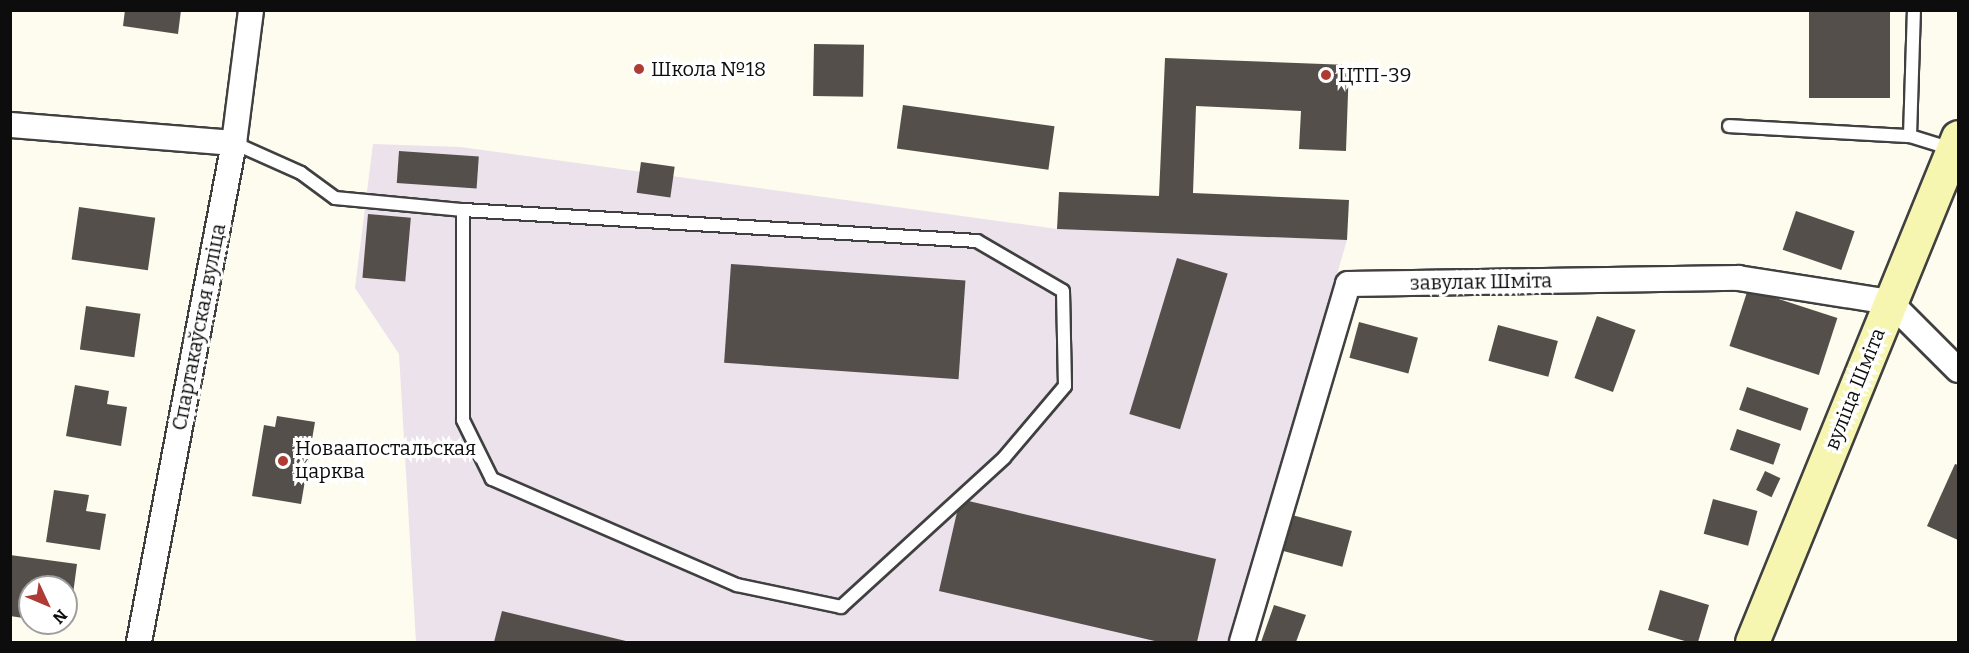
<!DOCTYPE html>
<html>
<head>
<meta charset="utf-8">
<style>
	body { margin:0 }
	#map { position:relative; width:1969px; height:653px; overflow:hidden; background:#fdfcef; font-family:Bitter,serif }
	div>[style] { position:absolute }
	.industrial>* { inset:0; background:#ebe2eb }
	.building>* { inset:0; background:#544f4a; transform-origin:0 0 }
	.roads { filter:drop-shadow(2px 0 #404040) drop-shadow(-2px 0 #404040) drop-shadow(0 2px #404040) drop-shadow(0 -2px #404040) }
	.service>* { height:12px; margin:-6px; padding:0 6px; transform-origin:6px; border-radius:6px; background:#fff }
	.minor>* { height:24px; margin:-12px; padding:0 12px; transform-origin:12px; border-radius:12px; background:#fff }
	.secondary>* { height:33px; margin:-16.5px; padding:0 16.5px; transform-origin:16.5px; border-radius:16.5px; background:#f6f6b1 }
	.dots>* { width:16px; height:16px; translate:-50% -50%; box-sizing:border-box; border:3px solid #fff; border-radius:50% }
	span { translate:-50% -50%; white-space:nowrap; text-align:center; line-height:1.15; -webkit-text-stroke:6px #fff; paint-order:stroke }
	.poi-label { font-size:20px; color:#0d0d0d }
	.left { translate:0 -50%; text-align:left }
	.street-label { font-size:20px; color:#0d0d0d }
	.frame { position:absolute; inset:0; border:12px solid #0d0d0d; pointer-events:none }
	.north { position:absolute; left:18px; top:575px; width:60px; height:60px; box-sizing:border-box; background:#fff; border:2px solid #9e9e9e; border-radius:50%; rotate:134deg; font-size:16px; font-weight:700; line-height:24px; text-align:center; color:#0d0d0d }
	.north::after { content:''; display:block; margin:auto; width:21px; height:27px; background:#ae3b34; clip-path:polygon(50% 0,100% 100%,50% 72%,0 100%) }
</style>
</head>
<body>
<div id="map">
	<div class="industrial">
		<i style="clip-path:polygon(373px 144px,460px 147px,1057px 229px,1347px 240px,1229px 642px,416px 642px,399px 354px,355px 288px)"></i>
	</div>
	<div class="building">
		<i style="clip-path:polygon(125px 10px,181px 10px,178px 34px,123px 26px)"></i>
		<i style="left:1809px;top:10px;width:81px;height:88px"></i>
		<i style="left:814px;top:44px;width:50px;height:52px;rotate:1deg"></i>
		<i style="clip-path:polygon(1165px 58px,1349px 65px,1346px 151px,1299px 149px,1301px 111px,1196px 106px,1193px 193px,1349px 200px,1347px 240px,1057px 229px,1059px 192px,1159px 196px)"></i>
		<i style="left:903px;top:105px;width:153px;height:44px;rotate:8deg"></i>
		<i style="left:399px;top:151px;width:80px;height:32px;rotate:4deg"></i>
		<i style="left:641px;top:162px;width:34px;height:31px;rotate:8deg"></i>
		<i style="left:79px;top:207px;width:77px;height:53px;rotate:8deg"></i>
		<i style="left:1796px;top:211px;width:62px;height:41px;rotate:19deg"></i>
		<i style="left:368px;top:214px;width:43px;height:64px;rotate:5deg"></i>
		<i style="left:1177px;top:258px;width:53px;height:163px;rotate:17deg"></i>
		<i style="left:731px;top:264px;width:235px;height:99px;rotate:4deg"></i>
		<i style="left:1748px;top:289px;width:94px;height:60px;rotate:18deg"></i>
		<i style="left:86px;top:306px;width:55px;height:44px;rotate:8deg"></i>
		<i style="left:1597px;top:316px;width:41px;height:66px;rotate:20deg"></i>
		<i style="left:1359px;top:322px;width:61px;height:37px;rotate:15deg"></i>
		<i style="left:1498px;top:325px;width:62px;height:37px;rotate:15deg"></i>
		<i style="clip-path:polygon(75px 385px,109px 391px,107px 404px,127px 407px,121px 446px,66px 436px)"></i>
		<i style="left:1747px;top:387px;width:65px;height:24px;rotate:19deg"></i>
		<i style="clip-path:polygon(277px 416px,315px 422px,301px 504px,252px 496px,264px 425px,275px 427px)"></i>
		<i style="left:1737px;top:429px;width:46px;height:22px;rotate:19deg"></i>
		<i style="clip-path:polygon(1955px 464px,1958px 465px,1958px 540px,1927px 526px)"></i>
		<i style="left:1765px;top:471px;width:17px;height:21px;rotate:25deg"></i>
		<i style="clip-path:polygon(54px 490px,89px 495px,86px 511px,106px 514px,100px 550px,46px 542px)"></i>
		<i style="clip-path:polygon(960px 499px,1216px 559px,1197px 642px,1159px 642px,939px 591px)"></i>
		<i style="left:1713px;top:499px;width:46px;height:36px;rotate:15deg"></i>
		<i style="left:1292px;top:515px;width:62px;height:37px;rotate:15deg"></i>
		<i style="clip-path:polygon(10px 555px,77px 564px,71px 609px,66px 608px,66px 587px,30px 587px,30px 619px,10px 616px)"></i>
		<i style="clip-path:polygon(1660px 590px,1709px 605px,1698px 642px,1688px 642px,1648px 630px)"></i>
		<i style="clip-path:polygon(1274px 605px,1306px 615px,1296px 642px,1261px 642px)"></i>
		<i style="clip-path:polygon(502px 611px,630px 642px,494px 642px)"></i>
	</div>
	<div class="roads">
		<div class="service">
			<i style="left:1729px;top:126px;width:181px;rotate:3.2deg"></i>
			<i style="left:1910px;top:136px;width:126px;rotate:-88.2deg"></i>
			<i style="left:1910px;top:136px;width:44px;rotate:17.2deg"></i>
			<i style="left:234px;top:143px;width:73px;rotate:24.1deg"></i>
			<i style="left:301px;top:173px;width:42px;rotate:36.3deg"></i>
			<i style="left:335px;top:198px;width:129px;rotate:5.4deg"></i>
			<i style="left:463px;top:210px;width:515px;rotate:3.45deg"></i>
			<i style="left:977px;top:241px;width:99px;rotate:30.2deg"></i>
			<i style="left:1063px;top:291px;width:95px;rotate:88.8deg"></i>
			<i style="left:1065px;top:386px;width:94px;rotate:130.3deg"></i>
			<i style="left:1004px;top:458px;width:221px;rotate:137.6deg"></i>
			<i style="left:841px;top:607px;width:106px;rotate:-168.1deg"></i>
			<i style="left:737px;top:585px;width:267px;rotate:-156.6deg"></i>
			<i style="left:492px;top:479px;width:66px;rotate:-116.2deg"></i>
			<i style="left:463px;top:420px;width:210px;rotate:-90deg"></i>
		</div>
		<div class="minor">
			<i style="left:10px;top:125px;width:225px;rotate:4.6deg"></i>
			<i style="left:139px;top:642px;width:508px;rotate:-79.22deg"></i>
			<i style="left:234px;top:143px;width:134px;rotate:-82.7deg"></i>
			<i style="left:1242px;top:642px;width:373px;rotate:-73.5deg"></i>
			<i style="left:1348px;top:284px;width:390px;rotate:-0.9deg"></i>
			<i style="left:1738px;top:278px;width:154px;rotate:9deg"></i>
			<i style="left:1890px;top:302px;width:96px;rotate:45deg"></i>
		</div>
		<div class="secondary">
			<i style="left:1752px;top:642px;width:545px;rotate:-67.81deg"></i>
		</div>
	</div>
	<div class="dots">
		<i style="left:639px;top:69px;background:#ae3b34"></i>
		<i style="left:1326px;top:75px;background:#ae3b34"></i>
		<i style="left:283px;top:461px;background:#ae3b34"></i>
	</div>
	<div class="poi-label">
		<span class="left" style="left:651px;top:69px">Школа №18</span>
		<span class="left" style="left:1338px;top:75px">ЦТП-39</span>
		<span class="left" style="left:295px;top:460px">Новаапостальская<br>царква</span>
	</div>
	<div class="street-label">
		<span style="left:1481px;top:282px;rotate:-1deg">завулак Шміта</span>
		<span style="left:199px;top:327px;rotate:-79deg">Спартакаўская вуліца</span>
		<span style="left:1855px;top:389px;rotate:-68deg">вуліца Шміта</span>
	</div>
	<div class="frame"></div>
	<div class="north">N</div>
</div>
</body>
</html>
